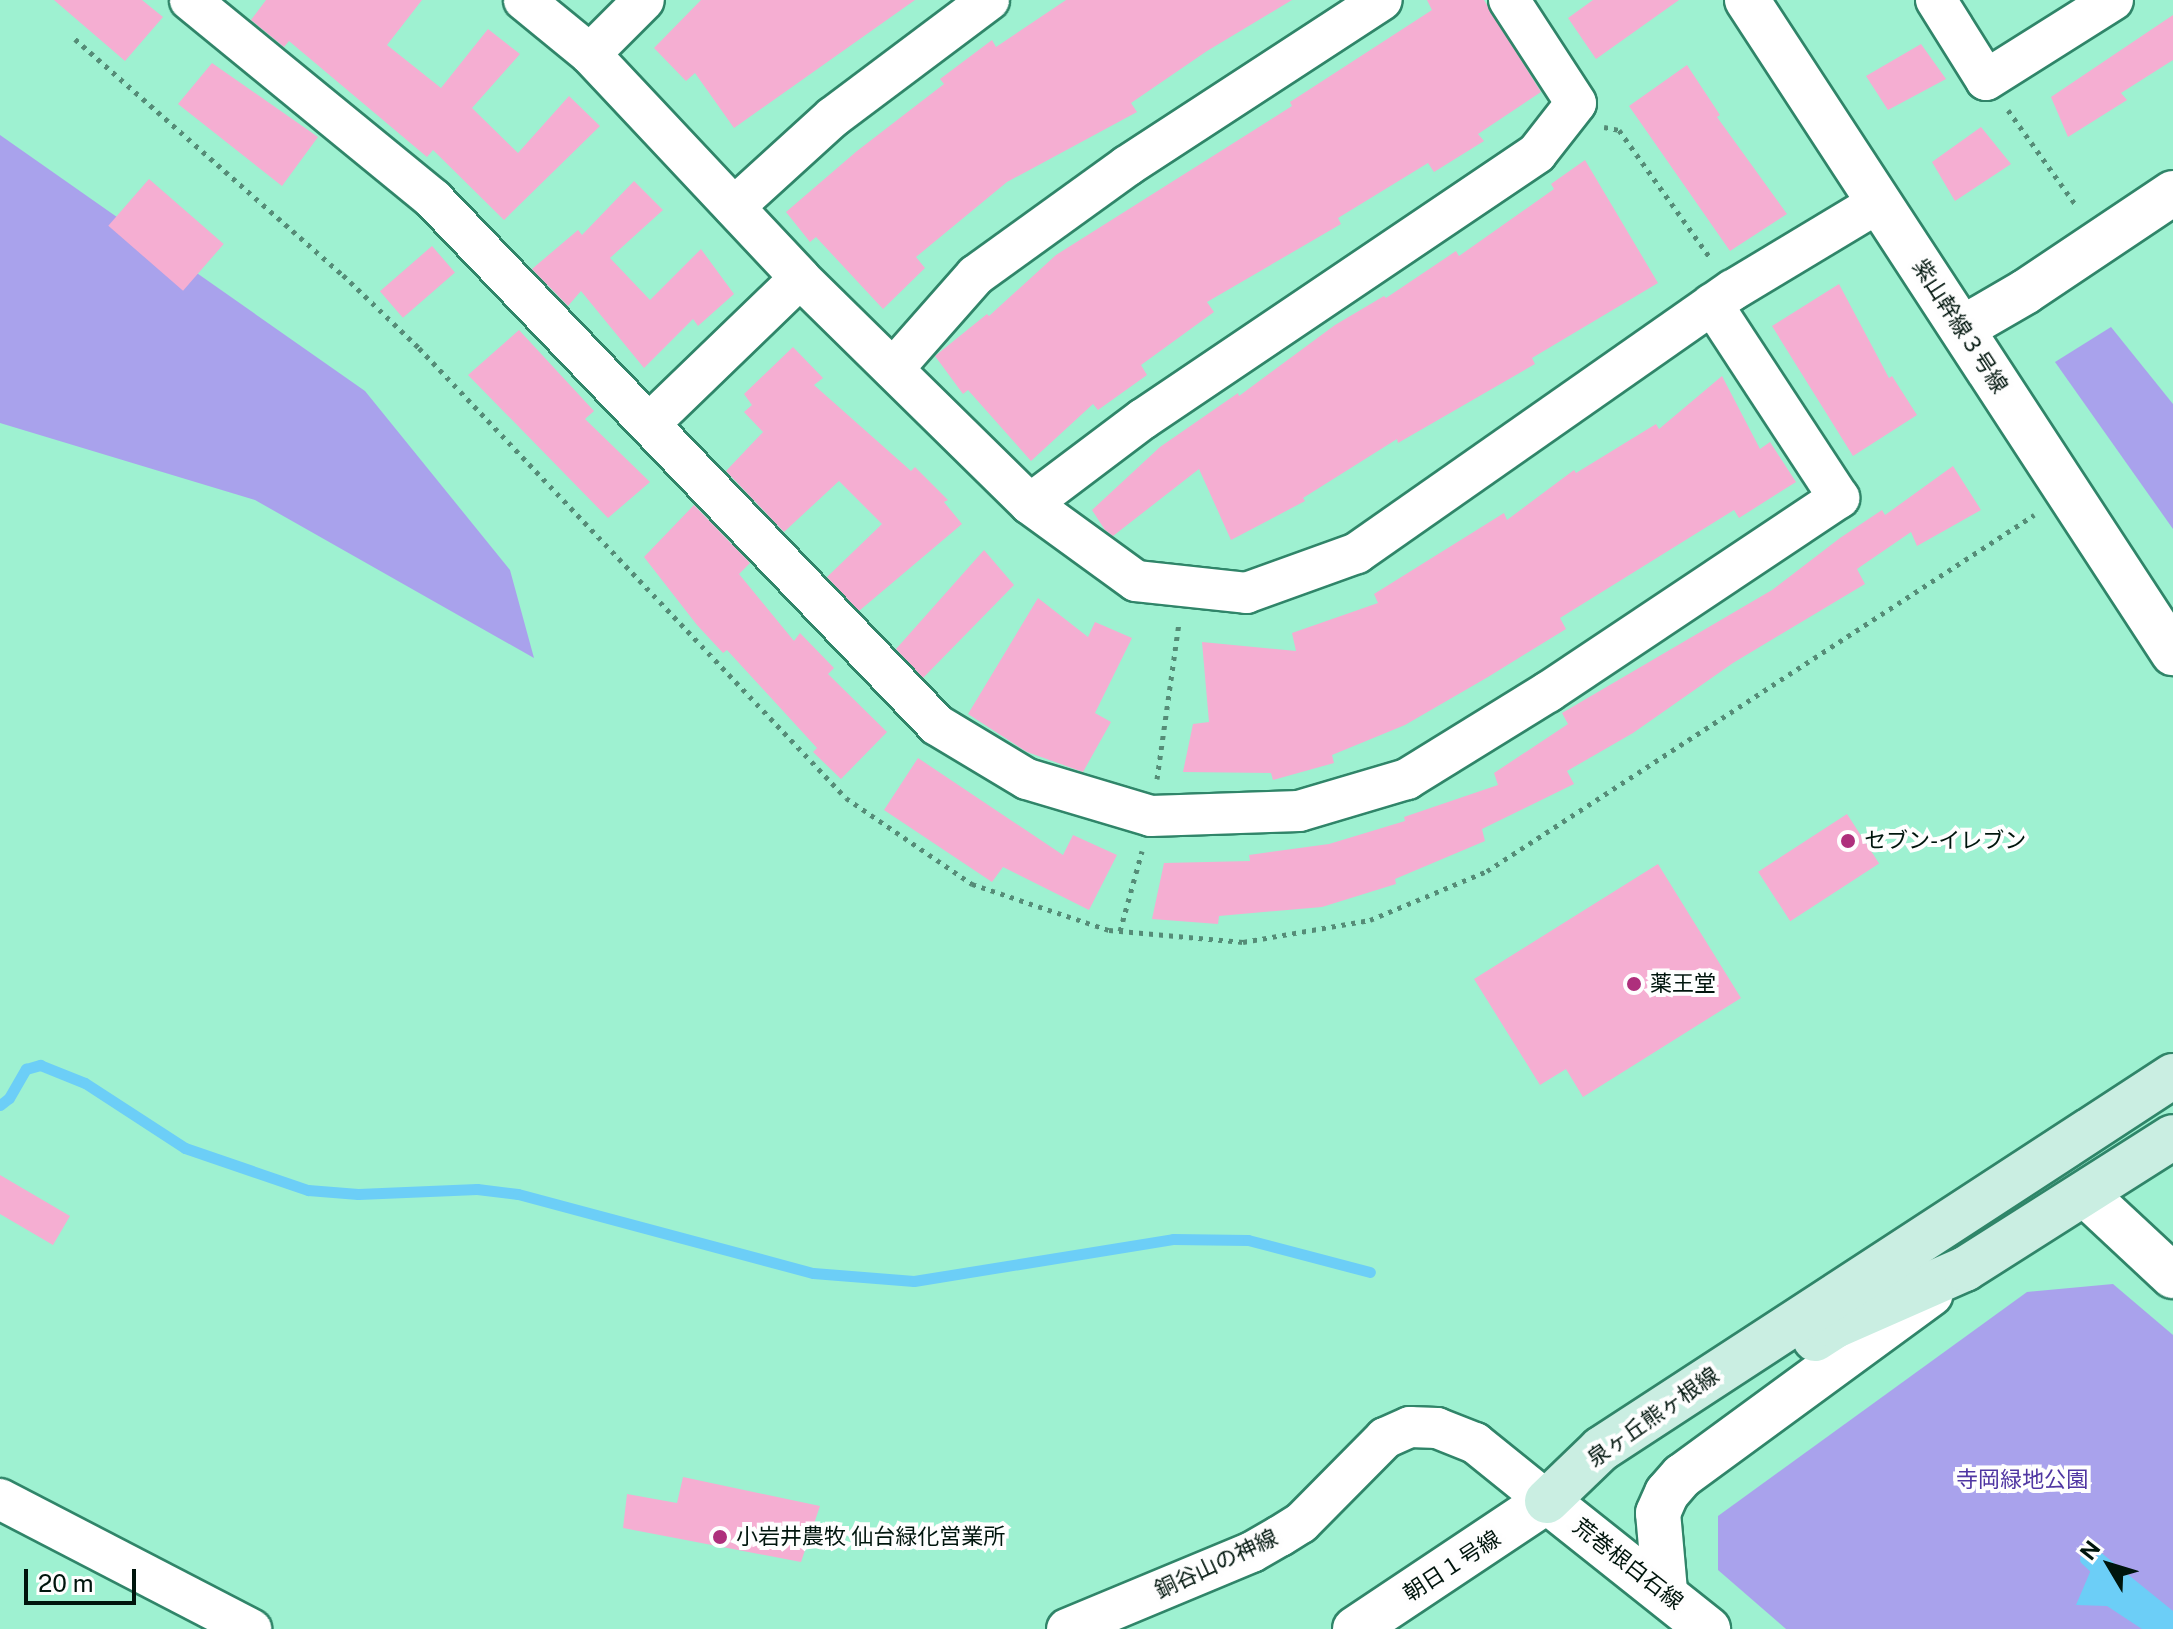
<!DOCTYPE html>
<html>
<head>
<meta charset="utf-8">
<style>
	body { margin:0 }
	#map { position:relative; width:2173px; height:1629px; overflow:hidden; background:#9ef1d1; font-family:"Public Sans","Noto Sans JP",sans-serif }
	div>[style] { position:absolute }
	.green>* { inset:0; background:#a9a2ec }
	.water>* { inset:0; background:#6ccef7 }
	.stream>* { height:11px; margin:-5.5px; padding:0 5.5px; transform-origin:5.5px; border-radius:5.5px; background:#6ccef7 }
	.building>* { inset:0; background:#f5aed2; transform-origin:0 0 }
	.path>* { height:5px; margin-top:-2.5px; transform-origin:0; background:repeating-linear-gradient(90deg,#558c77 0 4px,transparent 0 10px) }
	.roads { filter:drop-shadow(2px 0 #308569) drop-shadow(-2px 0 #308569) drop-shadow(0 2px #308569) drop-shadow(0 -2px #308569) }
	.minor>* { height:40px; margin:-20px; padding:0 20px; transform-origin:20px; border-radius:20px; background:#fff }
	.tertiary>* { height:44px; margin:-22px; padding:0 22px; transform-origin:22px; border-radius:22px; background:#fff }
	.secondary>* { height:44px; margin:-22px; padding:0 22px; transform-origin:22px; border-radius:22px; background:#caeee2 }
	.dots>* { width:22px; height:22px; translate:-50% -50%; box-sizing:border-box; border:4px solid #fefefe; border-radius:50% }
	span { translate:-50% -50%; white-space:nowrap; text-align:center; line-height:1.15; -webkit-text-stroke:8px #fefefe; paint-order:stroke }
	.street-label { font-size:22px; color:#00150d }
	.poi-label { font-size:22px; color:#00150d }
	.left { translate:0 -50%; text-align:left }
	.park-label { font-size:22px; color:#4f36a2 }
	.north { position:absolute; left:2069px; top:1525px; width:80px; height:80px; -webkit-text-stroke:6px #fefefe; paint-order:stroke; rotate:308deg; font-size:22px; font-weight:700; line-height:32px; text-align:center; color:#00150d }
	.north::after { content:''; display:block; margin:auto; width:28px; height:36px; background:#00150d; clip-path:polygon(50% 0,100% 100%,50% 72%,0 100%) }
	.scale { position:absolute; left:24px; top:1569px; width:112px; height:36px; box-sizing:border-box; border:4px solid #00150d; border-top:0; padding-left:10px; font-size:24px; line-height:28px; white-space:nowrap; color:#00150d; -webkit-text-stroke:6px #fefefe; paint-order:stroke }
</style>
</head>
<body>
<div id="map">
	<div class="green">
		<i style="clip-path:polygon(0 135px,365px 391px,510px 570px,534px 658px,255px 500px,0 423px)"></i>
		<i style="clip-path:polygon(2111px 327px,2173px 404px,2173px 529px,2055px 362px)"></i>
		<i style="clip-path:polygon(2113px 1284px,2173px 1335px,2173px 1629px,1786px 1629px,1718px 1570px,1718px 1516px,2027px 1292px)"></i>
	</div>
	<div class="water">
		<i style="clip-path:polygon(2099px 1551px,2173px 1611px,2173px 1629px,2142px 1629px,2107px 1606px,2076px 1605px)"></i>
	</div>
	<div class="stream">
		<i style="left:0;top:1105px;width:11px;rotate:-38deg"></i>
		<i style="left:9px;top:1098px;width:34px;rotate:-60deg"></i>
		<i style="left:26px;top:1069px;width:15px;rotate:-16deg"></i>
		<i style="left:40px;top:1065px;width:48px;rotate:21.8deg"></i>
		<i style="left:85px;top:1083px;width:119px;rotate:33deg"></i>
		<i style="left:185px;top:1148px;width:130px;rotate:18.9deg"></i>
		<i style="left:308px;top:1190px;width:50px;rotate:4.6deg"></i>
		<i style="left:358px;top:1194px;width:119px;rotate:-2.4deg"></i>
		<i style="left:477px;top:1189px;width:41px;rotate:7deg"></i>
		<i style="left:518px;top:1194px;width:305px;rotate:15deg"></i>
		<i style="left:813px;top:1273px;width:101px;rotate:4.5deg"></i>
		<i style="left:914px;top:1281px;width:262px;rotate:-9.2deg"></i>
		<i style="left:1173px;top:1239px;width:75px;rotate:0.8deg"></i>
		<i style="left:1248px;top:1240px;width:126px;rotate:14.7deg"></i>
		<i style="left:2085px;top:1559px;width:23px;rotate:43deg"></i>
	</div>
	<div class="building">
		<i style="clip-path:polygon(54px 0,142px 0,163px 17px,125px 61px)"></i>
		<i style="clip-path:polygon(266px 0,422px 0,387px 45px,441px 88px,488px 29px,520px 54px,472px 108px,518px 153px,569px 96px,600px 126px,504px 220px,433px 150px,427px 157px,289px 41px,284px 47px,251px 20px)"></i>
		<i style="clip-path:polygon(701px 0,915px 0,734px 128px,695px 73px,686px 81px,654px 48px)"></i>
		<i style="clip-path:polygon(1066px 0,1292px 0,1207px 51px,1131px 103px,1137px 112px,1007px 182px,916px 257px,925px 268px,883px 309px,816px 237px,810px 242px,786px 212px,857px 151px,944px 84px,940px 79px,992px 40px,996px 47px)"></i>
		<i style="clip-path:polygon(1427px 0,1484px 0,1541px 92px,1478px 134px,1484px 141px,1434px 172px,1428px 163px,1338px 218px,1341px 224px,1207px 302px,1214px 312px,1141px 365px,1147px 375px,1098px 410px,1093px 404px,1031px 461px,968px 390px,963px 394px,935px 356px,987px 314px,989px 316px,1056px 255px,1292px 106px,1290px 102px,1432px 10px)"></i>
		<i style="clip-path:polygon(1593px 0,1679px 0,1596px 59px,1568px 18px)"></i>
		<i style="clip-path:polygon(2173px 15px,2173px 60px,2121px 93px,2127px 100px,2068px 137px,2051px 97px)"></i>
		<i style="clip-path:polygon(1921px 44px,1946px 79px,1888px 110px,1866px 76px)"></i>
		<i style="clip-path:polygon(212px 63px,318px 137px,282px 186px,178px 104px)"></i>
		<i style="clip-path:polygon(1687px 65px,1720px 115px,1717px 117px,1787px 214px,1730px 251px,1629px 106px)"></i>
		<i style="clip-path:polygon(1981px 127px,2011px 164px,1955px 201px,1932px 162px)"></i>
		<i style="clip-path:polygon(1585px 160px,1658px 283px,1532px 358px,1535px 364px,1398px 443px,1397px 439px,1303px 498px,1305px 501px,1231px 540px,1199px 469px,1113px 536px,1105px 530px,1092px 510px,1160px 447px,1238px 393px,1239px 396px,1335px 325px,1384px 296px,1386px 298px,1456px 251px,1459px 256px,1554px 189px,1551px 184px)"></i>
		<i style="left:149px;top:179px;width:99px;height:62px;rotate:41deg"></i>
		<i style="clip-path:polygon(634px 181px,663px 210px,610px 258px,650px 300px,701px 249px,734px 294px,698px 326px,693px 319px,644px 368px,581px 291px,568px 306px,532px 269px,578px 230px,582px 235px)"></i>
		<i style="left:432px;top:246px;width:35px;height:69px;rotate:49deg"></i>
		<i style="clip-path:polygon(1839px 284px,1889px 378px,1892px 376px,1917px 415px,1853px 456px,1772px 326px)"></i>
		<i style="clip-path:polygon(519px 330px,594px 411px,585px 419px,650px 482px,608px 518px,468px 375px)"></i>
		<i style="clip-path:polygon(793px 347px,823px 378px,814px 385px,911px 471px,915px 467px,948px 500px,944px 502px,962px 524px,859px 611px,827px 577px,882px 524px,839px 481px,784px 532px,726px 471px,763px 432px,744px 412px,752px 405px,744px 394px)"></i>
		<i style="clip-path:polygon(1722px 376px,1760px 449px,1770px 442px,1796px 482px,1739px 518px,1734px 510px,1560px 618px,1566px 629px,1488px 677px,1405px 725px,1332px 755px,1334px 763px,1273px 780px,1271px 773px,1183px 772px,1193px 724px,1209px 722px,1202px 642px,1296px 651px,1292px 633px,1378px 603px,1374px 594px,1504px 513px,1507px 520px,1574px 470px,1576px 473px,1656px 424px,1659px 429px)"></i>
		<i style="clip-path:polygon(1953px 466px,1981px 510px,1917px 546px,1911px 532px,1857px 569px,1865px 584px,1733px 663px,1633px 733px,1567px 771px,1574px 784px,1482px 829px,1485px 841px,1395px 879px,1396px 884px,1322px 907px,1219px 916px,1218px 924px,1152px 919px,1164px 863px,1250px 861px,1249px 855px,1329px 844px,1405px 821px,1404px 817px,1498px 785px,1494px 773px,1568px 724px,1562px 713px,1772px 590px,1840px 538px,1882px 510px,1885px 515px)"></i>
		<i style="clip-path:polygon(694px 505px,750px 563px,739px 574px,794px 641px,800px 633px,834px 668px,828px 674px,887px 732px,841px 779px,813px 752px,817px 748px,727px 650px,723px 653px,697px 625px,644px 557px)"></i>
		<i style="clip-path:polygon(984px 550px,1014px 585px,923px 678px,896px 649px)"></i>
		<i style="clip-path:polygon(1038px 598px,1088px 637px,1095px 622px,1132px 638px,1095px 713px,1111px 722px,1083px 772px,1027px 752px,968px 714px)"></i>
		<i style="clip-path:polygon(918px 758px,1063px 855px,1073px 835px,1117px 855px,1089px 910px,1003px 867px,992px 882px,884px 810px)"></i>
		<i style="left:1847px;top:814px;width:59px;height:106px;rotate:57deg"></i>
		<i style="clip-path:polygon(1658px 864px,1741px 998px,1583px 1097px,1566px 1069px,1540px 1085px,1474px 979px)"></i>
		<i style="clip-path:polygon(0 1175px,70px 1216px,53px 1245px,0 1214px)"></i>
		<i style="clip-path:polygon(683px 1477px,820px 1506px,801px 1562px,623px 1528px,627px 1494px,677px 1503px)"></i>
	</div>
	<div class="path">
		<i style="left:75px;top:39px;width:357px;rotate:41.4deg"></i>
		<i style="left:343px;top:275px;width:105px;rotate:43.8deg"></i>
		<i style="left:419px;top:348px;width:620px;rotate:46.5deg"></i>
		<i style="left:846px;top:798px;width:153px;rotate:34.3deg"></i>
		<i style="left:972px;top:884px;width:145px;rotate:18.6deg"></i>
		<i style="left:1109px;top:930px;width:135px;rotate:5.1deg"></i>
		<i style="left:1243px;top:942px;width:129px;rotate:-9.8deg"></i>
		<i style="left:1370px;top:920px;width:127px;rotate:-22.7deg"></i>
		<i style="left:1487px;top:871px;width:653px;rotate:-33.06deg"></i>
		<i style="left:2008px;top:110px;width:115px;rotate:54.5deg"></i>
		<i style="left:1604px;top:127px;width:15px;rotate:11deg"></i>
		<i style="left:1619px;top:130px;width:158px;rotate:54.5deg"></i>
		<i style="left:1157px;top:779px;width:158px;rotate:-82deg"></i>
		<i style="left:1120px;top:931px;width:83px;rotate:-74.6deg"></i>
	</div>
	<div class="roads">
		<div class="minor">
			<i style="left:190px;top:0;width:314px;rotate:39.3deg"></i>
			<i style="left:433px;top:199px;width:728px;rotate:46.22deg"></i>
			<i style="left:937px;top:725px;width:105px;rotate:31deg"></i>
			<i style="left:1027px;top:779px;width:129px;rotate:16.6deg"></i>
			<i style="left:1151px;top:816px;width:148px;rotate:-1.9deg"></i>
			<i style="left:1299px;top:811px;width:113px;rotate:-16.5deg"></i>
			<i style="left:1407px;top:779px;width:166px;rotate:-31.7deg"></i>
			<i style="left:1548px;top:692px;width:350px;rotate:-33.7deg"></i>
			<i style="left:1839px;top:498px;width:232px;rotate:-123.2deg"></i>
			<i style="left:524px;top:0;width:85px;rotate:39.3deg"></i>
			<i style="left:590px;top:54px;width:307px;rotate:46.8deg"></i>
			<i style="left:800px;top:278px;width:322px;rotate:44.5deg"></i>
			<i style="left:1030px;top:504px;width:131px;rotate:36deg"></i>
			<i style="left:1136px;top:581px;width:111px;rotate:6.2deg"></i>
			<i style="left:1246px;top:593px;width:118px;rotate:-19.8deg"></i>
			<i style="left:1357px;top:553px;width:459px;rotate:-35deg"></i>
			<i style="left:1733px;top:290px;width:169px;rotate:-31deg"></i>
			<i style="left:1936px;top:0;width:94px;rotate:58deg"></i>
			<i style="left:1986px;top:80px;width:150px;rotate:-32.2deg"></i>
			<i style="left:590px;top:54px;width:76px;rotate:-45deg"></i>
			<i style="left:734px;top:207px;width:134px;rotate:-42.3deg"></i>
			<i style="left:833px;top:117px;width:195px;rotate:-36.9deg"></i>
			<i style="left:893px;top:369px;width:125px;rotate:-48.6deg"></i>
			<i style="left:976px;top:275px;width:186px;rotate:-35.8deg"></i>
			<i style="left:1127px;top:166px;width:304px;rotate:-33.1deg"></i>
			<i style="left:649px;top:424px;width:210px;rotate:-44deg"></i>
			<i style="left:1030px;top:504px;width:141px;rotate:-37deg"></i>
			<i style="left:1143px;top:419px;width:475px;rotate:-34deg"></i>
			<i style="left:1537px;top:153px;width:63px;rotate:-52deg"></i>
			<i style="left:1576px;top:103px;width:123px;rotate:-123deg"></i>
			<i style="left:0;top:1499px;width:283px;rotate:27.4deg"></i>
			<i style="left:1067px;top:1629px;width:200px;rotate:-22.6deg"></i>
			<i style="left:1252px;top:1552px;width:32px;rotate:-30deg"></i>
			<i style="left:1280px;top:1536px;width:25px;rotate:-32deg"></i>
			<i style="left:1301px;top:1523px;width:120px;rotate:-45.3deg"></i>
			<i style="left:1385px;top:1438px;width:27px;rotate:-24deg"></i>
			<i style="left:1410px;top:1427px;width:27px;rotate:2deg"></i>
			<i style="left:1437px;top:1428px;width:41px;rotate:21.5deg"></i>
			<i style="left:1475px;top:1443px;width:92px;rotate:38.9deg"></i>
		</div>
		<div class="tertiary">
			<i style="left:1747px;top:0;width:780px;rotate:56.88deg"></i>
			<i style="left:1963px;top:328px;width:72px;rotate:-30.1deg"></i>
			<i style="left:2025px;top:292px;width:178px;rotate:-33.8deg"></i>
			<i style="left:2086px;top:1195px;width:119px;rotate:43deg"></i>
			<i style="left:1665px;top:1591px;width:78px;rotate:-95.1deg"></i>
			<i style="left:1658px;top:1513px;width:22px;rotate:-66deg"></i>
			<i style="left:1667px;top:1493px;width:23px;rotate:-49deg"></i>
			<i style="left:1682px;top:1476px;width:308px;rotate:-36.2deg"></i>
			<i style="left:1355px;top:1629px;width:231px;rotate:-33.7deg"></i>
			<i style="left:1547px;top:1501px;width:206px;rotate:38.5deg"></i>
		</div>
		<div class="secondary">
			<i style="left:1815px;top:1339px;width:24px;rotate:-33deg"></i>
			<i style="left:1835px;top:1326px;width:142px;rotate:-23.7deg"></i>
			<i style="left:1965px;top:1269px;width:246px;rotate:-32.4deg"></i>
			<i style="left:1547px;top:1501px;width:75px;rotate:-43.9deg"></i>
			<i style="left:1601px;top:1449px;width:683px;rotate:-33.11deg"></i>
		</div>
	</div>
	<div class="dots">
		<i style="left:1848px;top:841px;background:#ae2f7c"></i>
		<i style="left:1634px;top:984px;background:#ae2f7c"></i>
		<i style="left:720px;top:1537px;background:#ae2f7c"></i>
	</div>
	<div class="street-label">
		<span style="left:1960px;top:326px;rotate:57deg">紫山幹線３号線</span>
		<span style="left:1653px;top:1417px;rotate:-35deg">泉ヶ丘熊ヶ根線</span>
		<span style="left:1216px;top:1564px;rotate:-25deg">銅谷山の神線</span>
		<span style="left:1628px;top:1564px;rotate:38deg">荒巻根白石線</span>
		<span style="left:1452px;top:1566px;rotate:-33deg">朝日１号線</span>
	</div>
	<div class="poi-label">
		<span class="left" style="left:1864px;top:841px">セブン-イレブン</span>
		<span class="left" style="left:1650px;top:984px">薬王堂</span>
		<span class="left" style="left:736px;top:1537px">小岩井農牧 仙台緑化営業所</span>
	</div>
	<div class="park-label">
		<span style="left:2022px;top:1480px">寺岡緑地公園</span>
	</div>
	<div class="north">N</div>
	<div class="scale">20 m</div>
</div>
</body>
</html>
